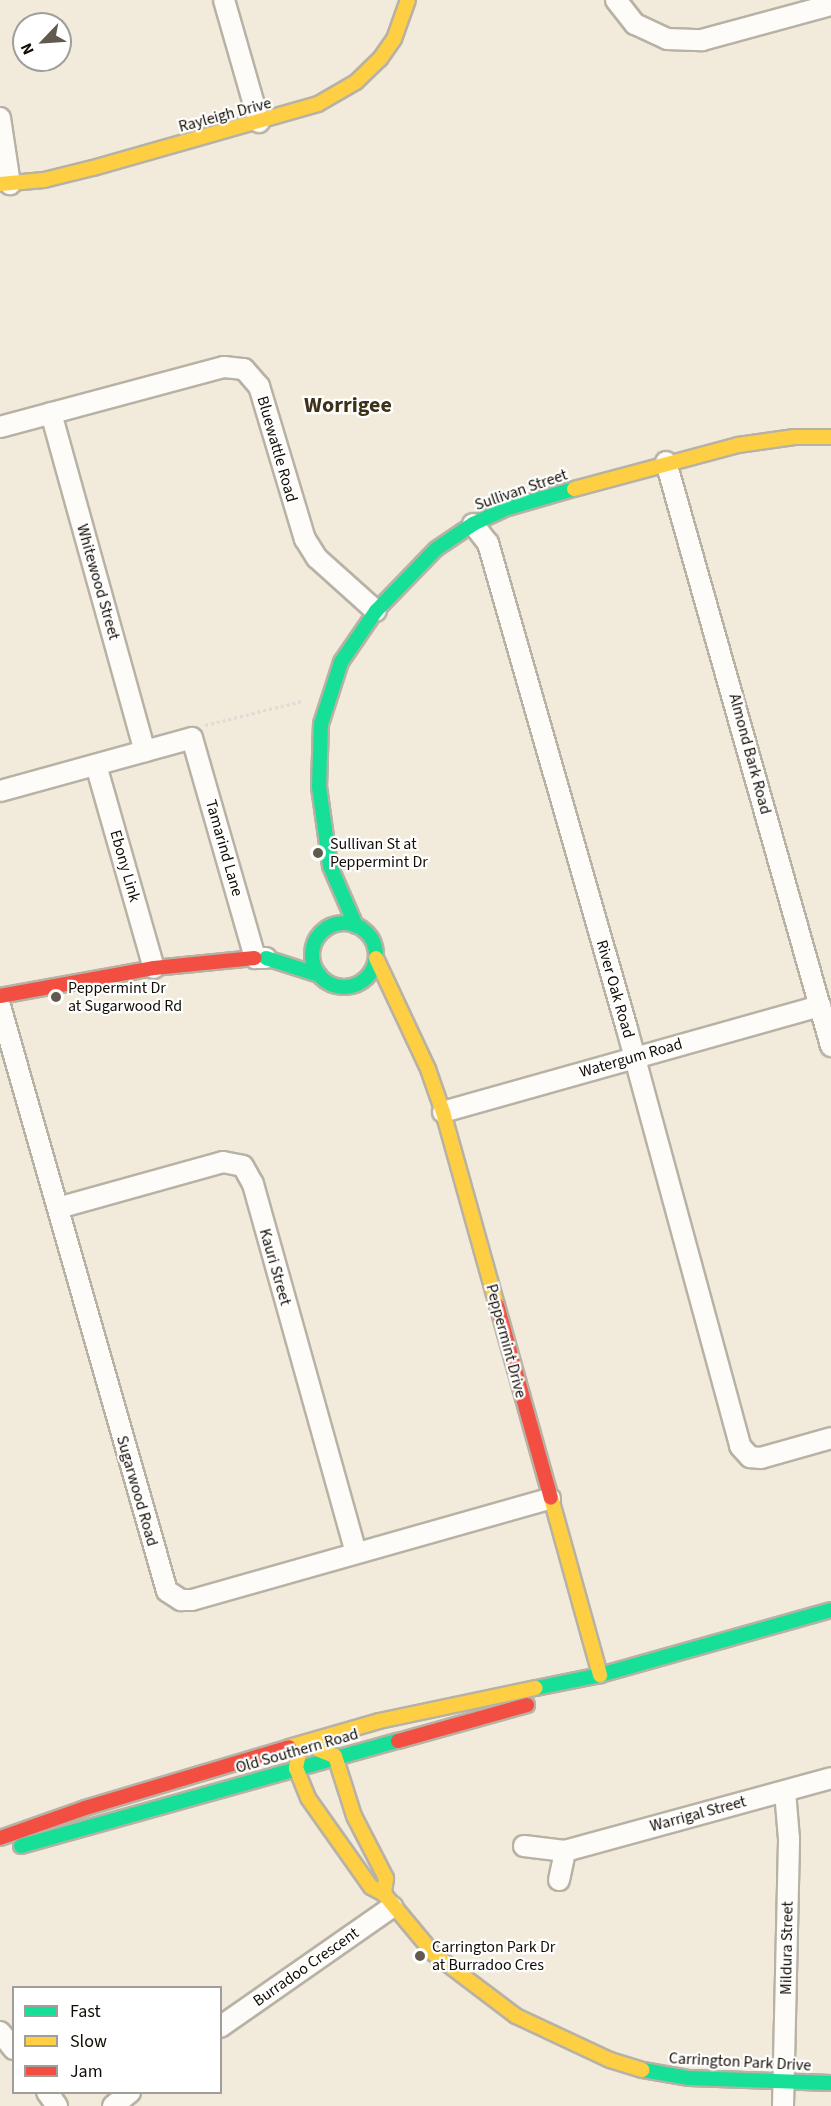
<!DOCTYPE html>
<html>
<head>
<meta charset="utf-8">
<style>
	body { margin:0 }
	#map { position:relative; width:831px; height:2106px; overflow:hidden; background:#f2eada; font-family:"Source Sans 3",sans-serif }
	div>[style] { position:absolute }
	.path>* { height:3px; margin-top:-1.5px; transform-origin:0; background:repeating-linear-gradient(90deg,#dfdcd7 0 3px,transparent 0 6px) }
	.roads { filter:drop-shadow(2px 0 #b8b2a5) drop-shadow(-2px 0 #b8b2a5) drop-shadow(0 2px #b8b2a5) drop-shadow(0 -2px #b8b2a5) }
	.street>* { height:20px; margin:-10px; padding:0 10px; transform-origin:10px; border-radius:10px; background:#fdfcf9 }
	.fast>* { height:14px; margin:-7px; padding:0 7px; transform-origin:7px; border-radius:7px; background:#16e098 }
	.fast>.ring { margin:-7px; padding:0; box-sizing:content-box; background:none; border:14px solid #16e098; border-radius:50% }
	.slow>* { height:14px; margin:-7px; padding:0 7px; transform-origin:7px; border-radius:7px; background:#ffcf43 }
	.jam>* { height:14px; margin:-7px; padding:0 7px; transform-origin:7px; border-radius:7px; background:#f24e42 }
	.dots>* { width:16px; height:16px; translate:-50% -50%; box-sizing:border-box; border:3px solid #fff; border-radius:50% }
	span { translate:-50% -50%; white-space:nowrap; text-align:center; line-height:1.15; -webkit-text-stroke:4.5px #fff; paint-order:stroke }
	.street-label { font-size:16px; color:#120d04 }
	.poi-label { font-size:16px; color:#120d04 }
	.left { translate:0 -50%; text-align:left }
	.district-label { font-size:22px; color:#3d3117; font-weight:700 }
	.legend { position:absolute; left:12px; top:1986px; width:210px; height:108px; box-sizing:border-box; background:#fff; border:2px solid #a09e9b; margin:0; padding:8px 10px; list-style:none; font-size:18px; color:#120d04 }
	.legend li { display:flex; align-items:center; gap:12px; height:30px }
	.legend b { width:30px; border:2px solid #a09e9b }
	.north { position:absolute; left:12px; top:12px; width:60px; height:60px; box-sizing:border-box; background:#fff; border:2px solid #a09e9b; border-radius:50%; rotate:245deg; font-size:16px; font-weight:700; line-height:24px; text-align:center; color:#120d04 }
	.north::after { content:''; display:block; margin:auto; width:21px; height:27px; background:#605a4f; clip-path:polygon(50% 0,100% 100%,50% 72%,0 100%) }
</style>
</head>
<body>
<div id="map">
	<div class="path">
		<i style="left:205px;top:725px;width:100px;rotate:-13.9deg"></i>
	</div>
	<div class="roads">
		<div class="street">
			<i style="left:224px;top:0;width:127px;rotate:74deg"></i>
			<i style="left:616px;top:0;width:31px;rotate:52deg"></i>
			<i style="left:635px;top:24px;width:35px;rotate:25deg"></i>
			<i style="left:667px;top:39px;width:35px;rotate:2deg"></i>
			<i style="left:702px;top:40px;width:134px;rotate:-15.2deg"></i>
			<i style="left:0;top:118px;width:67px;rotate:81.4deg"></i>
			<i style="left:51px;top:413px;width:351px;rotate:74.5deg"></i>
			<i style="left:0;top:427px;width:232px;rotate:-15deg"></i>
			<i style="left:224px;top:367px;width:20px;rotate:6deg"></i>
			<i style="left:244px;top:369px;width:23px;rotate:49deg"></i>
			<i style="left:259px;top:386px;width:160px;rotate:73.3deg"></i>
			<i style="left:305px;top:539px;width:22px;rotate:58deg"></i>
			<i style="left:317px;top:558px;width:79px;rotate:41.9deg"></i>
			<i style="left:666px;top:462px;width:607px;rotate:74.22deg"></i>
			<i style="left:473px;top:524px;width:24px;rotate:52deg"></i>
			<i style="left:488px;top:543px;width:505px;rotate:74.04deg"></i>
			<i style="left:627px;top:1029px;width:432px;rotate:74.8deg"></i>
			<i style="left:740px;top:1446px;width:15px;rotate:48deg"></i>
			<i style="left:750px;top:1457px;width:11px;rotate:5deg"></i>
			<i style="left:761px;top:1458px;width:73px;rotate:-15.9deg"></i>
			<i style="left:96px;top:765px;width:211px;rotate:74.1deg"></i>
			<i style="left:0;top:791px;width:199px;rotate:-15.4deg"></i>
			<i style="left:192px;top:738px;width:229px;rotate:74deg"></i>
			<i style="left:255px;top:958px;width:11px"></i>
			<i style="left:0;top:1006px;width:608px;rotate:74.07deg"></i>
			<i style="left:167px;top:1591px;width:17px;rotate:33deg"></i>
			<i style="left:181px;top:1600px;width:11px"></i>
			<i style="left:192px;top:1600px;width:372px;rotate:-15.8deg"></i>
			<i style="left:443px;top:1112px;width:392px;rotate:-15.7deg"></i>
			<i style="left:58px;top:1208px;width:171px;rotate:-15.6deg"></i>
			<i style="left:223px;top:1162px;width:20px;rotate:11deg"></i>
			<i style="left:243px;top:1166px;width:21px;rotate:61deg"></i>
			<i style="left:253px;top:1184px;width:383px;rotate:74.4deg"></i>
			<i style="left:524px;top:1846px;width:41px;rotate:7deg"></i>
			<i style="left:565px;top:1851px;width:276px;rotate:-15.3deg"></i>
			<i style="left:559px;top:1880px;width:30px;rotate:-78deg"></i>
			<i style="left:220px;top:2027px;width:210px;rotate:-34.9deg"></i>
			<i style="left:0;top:2032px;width:22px;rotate:51deg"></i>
			<i style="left:47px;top:2092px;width:17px;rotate:54deg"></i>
			<i style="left:113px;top:2106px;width:22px;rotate:-39deg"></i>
			<i style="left:783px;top:2106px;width:267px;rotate:-88.7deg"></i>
			<i style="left:789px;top:1839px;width:48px;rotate:-94.8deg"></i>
		</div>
		<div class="fast">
			<i class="ring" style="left:312px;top:923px;width:50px;height:50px"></i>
			<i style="left:356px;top:926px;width:65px;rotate:-113.4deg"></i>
			<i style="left:330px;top:866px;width:80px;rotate:-97.9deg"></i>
			<i style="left:319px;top:787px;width:63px;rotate:-88.2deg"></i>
			<i style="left:321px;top:724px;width:65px;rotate:-72.1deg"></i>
			<i style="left:341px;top:662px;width:62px;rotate:-55.5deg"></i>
			<i style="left:376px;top:611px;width:86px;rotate:-45.9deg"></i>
			<i style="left:436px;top:549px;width:45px;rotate:-34deg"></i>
			<i style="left:473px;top:524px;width:38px;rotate:-25deg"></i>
			<i style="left:508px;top:508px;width:69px;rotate:-16.1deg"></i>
			<i style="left:266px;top:958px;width:56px;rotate:17.8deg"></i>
			<i style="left:536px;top:1688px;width:65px;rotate:-11.5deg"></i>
			<i style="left:600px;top:1675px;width:240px;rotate:-15.7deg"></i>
			<i style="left:21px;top:1846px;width:391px;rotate:-15.6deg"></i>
			<i style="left:643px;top:2070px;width:47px;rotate:9.9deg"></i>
			<i style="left:689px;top:2078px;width:142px;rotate:2deg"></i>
		</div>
		<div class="slow">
			<i style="left:0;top:184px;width:44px;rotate:-5.2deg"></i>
			<i style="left:44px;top:180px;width:50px;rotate:-13.8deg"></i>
			<i style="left:93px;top:168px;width:234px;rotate:-15.9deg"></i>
			<i style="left:318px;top:104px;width:44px;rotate:-30.1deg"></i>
			<i style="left:356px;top:82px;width:33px;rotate:-44deg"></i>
			<i style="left:380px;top:59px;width:24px;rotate:-55deg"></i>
			<i style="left:394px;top:39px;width:41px;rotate:-70.3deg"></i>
			<i style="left:574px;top:489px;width:170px;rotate:-15deg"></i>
			<i style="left:738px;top:445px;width:57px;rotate:-8.1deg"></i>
			<i style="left:794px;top:437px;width:37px"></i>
			<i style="left:376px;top:958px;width:123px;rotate:64.9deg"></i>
			<i style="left:428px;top:1069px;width:46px;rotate:70.8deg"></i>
			<i style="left:443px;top:1112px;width:200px;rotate:74.4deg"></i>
			<i style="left:551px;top:1498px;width:184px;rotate:74.5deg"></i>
			<i style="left:301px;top:1744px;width:25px;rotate:102deg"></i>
			<i style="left:296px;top:1768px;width:32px;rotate:68deg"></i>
			<i style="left:308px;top:1798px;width:109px;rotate:54.7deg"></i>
			<i style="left:371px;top:1887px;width:15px;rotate:28deg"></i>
			<i style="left:384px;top:1894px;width:78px;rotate:50.2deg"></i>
			<i style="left:434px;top:1954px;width:103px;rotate:37.1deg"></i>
			<i style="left:516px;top:2016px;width:104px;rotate:25.1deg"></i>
			<i style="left:610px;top:2060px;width:34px;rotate:17deg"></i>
			<i style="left:289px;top:1747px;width:94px;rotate:-16.1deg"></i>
			<i style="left:379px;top:1721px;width:160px;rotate:-11.9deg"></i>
			<i style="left:319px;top:1750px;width:17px;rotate:21deg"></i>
			<i style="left:335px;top:1756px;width:63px;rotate:72.4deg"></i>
			<i style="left:354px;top:1816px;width:70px;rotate:62.7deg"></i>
			<i style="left:386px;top:1878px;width:16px;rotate:97deg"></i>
		</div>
		<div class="jam">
			<i style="left:0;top:996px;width:157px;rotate:-10.3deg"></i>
			<i style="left:154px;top:968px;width:101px;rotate:-5.7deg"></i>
			<i style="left:497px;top:1305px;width:200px;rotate:74.4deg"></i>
			<i style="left:398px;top:1741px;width:134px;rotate:-15.6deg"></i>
			<i style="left:0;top:1838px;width:90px;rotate:-19.4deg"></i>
			<i style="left:85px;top:1808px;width:213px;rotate:-16.6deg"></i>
		</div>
	</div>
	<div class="dots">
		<i style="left:318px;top:853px;background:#605a4f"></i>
		<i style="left:56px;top:997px;background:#605a4f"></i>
		<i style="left:420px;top:1956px;background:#605a4f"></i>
	</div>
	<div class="street-label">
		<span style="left:225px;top:115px;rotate:-15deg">Rayleigh Drive</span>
		<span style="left:277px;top:449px;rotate:74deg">Bluewattle Road</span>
		<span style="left:521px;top:490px;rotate:-19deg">Sullivan Street</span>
		<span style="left:98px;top:582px;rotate:74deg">Whitewood Street</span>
		<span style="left:750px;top:754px;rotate:75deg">Almond Bark Road</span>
		<span style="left:224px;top:848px;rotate:74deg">Tamarind Lane</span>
		<span style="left:125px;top:866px;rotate:74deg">Ebony Link</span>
		<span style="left:615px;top:989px;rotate:74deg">River Oak Road</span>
		<span style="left:631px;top:1058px;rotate:-16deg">Watergum Road</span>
		<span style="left:275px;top:1267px;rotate:74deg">Kauri Street</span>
		<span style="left:506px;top:1341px;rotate:75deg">Peppermint Drive</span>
		<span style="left:137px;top:1491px;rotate:74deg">Sugarwood Road</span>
		<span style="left:297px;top:1751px;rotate:-16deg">Old Southern Road</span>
		<span style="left:698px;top:1814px;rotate:-15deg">Warrigal Street</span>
		<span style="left:787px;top:1948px;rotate:-89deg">Mildura Street</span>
		<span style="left:306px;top:1967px;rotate:-35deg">Burradoo Crescent</span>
		<span style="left:740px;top:2062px;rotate:3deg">Carrington Park Drive</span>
	</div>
	<div class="poi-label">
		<span class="left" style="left:330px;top:853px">Sullivan St at<br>Peppermint Dr</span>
		<span class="left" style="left:68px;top:997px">Peppermint Dr<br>at Sugarwood Rd</span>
		<span class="left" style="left:432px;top:1956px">Carrington Park Dr<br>at Burradoo Cres</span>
	</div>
	<div class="district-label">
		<span style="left:348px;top:406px">Worrigee</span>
	</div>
	<ul class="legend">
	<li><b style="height:8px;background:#16e098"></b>Fast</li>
	<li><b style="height:8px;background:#ffcf43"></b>Slow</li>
	<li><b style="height:8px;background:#f24e42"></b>Jam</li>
	</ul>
	<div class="north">N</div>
</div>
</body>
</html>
